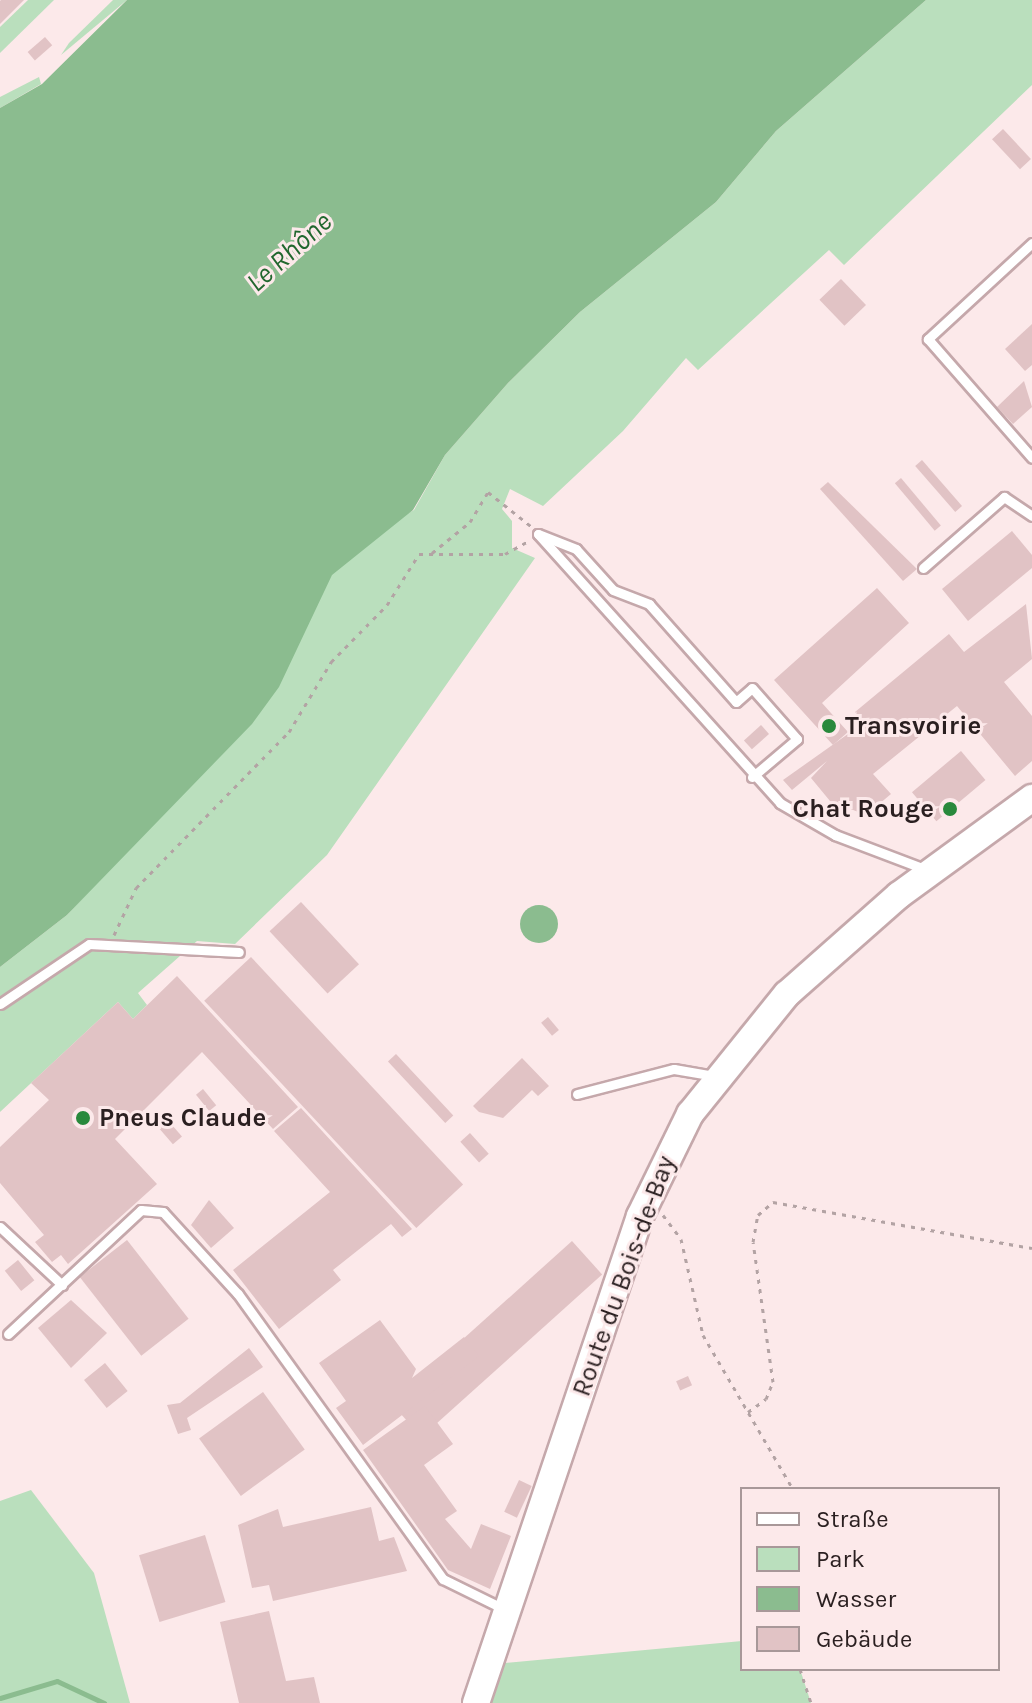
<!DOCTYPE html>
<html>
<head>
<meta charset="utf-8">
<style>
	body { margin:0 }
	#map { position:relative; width:1032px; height:1703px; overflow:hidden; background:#fce9ea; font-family:Karla,sans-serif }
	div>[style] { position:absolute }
	.green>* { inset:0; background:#badfbd }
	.water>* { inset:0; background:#8bbc8f }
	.round { border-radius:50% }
	.stream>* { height:5px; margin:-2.5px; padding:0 2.5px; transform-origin:2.5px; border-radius:2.5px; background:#8bbc8f }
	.building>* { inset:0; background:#e1c3c5; transform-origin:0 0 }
	.path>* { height:3px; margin-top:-1.5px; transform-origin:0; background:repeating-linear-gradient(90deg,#b3a3a4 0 4px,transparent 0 10px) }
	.roads { filter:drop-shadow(2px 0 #c5a8ab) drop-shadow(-2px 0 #c5a8ab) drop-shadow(0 2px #c5a8ab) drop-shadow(0 -2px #c5a8ab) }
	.service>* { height:9px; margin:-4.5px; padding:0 4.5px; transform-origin:4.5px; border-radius:4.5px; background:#fff }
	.secondary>* { height:26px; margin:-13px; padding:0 13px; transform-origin:13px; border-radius:13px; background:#fff }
	.dots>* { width:22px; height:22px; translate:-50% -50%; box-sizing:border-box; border:4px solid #fce9ea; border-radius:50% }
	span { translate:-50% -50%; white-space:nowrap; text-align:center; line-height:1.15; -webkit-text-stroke:6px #fce9ea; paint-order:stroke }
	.poi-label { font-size:26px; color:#2a1f20; font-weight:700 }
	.left { translate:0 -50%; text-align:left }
	.right { translate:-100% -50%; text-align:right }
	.street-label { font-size:26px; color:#2a1f20 }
	.water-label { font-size:28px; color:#21672e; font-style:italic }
	.legend { position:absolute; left:740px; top:1487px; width:260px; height:184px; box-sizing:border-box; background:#fce9ea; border:2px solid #a89899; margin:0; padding:10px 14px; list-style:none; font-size:24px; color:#2a1f20 }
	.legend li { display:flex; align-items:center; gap:16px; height:40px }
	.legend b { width:40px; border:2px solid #a89899 }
</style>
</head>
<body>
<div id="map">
	<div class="green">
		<i style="clip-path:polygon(28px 0,54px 0,0 53px,0 27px)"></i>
		<i style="clip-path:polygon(113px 0,127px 0,61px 55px,69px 43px)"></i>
		<i style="clip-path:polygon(926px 0,1032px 0,1032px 85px,844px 265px,829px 250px,698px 370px,686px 358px,623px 431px,543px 506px,510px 489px,502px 509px,512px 521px,512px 548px,535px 558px,327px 855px,235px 944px,197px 941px,138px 993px,147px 1005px,133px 1019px,118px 1002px,0 1112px,0 967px,67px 915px,278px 687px,246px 598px,414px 510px,445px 455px,508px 383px,580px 312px,716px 202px,776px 131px)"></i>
		<i style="clip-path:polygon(39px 77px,41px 84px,0 108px,0 97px)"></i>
		<i style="clip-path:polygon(31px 1490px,94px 1573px,130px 1703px,0 1703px,0 1501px)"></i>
		<i style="clip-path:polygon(742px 1641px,742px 1669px,800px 1669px,811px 1703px,491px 1703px,505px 1663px)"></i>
	</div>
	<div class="water">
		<i style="clip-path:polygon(127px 0,926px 0,776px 131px,716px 202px,580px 312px,508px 383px,445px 455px,413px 510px,332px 575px,279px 687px,252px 724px,67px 915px,0 967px,0 108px,42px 84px)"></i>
		<i class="round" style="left:520px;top:905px;width:38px;height:38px"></i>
	</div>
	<div class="stream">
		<i style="left:0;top:1698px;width:59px;rotate:-16.6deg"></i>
		<i style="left:57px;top:1681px;width:52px;rotate:25.1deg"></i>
	</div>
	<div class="building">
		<i style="clip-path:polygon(1px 0,24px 0,0 24px,0 1px)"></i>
		<i style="left:45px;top:37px;width:11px;height:23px;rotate:49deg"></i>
		<i style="left:1003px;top:129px;width:41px;height:15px;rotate:47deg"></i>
		<i style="left:841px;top:279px;width:36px;height:30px;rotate:46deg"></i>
		<i style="clip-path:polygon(1032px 324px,1032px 365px,1025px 371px,1005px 349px)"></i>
		<i style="clip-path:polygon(1024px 381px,1032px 407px,1013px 424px,997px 407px)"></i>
		<i style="left:922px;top:460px;width:61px;height:9px;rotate:49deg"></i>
		<i style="left:901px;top:478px;width:62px;height:8px;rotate:50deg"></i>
		<i style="clip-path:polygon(828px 482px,917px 569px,903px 581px,820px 489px)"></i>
		<i style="clip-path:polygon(1012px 531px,1032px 555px,1032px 568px,968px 621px,942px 589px)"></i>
		<i style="clip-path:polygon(877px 588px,909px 623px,822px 703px,848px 732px,833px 745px,774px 680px)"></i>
		<i style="clip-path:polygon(1026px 604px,1032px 659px,1004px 682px,1032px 716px,1032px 761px,1015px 776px,957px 706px,873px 774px,891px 794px,866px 815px,830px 801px,811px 778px,827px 761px,792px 790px,783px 780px,855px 729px,855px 712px,949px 634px,964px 652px)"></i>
		<i style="left:761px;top:725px;width:12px;height:23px;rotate:48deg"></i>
		<i style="left:961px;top:751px;width:38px;height:64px;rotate:50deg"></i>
		<i style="left:301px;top:902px;width:85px;height:43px;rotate:47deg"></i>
		<i style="left:251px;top:957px;width:311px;height:64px;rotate:47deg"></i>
		<i style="clip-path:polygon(177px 976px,298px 1107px,273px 1129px,202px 1052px,115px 1139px,157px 1184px,68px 1264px,61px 1255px,52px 1262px,35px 1242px,44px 1235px,0 1183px,0 1147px,49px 1100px,31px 1083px,118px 1002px,133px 1019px)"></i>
		<i style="left:548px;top:1017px;width:17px;height:9px;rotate:50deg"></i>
		<i style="left:396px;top:1054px;width:84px;height:11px;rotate:47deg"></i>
		<i style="clip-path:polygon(522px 1058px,549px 1086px,538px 1096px,532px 1090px,503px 1118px,479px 1112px,473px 1106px)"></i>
		<i style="left:203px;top:1089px;width:21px;height:9px;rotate:51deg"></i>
		<i style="clip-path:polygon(301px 1108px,412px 1229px,402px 1237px,391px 1224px,333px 1270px,341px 1280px,279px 1329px,233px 1270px,330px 1192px,274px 1131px)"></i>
		<i style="left:159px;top:1110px;width:35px;height:12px;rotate:49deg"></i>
		<i style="left:470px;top:1133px;width:28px;height:13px;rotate:48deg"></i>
		<i style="clip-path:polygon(209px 1200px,234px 1228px,211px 1248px,191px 1225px)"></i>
		<i style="left:127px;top:1240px;width:100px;height:60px;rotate:52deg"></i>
		<i style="left:572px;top:1241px;width:45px;height:243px;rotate:48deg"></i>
		<i style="left:18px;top:1260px;width:26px;height:17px;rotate:51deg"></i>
		<i style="clip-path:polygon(71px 1300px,107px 1333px,71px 1368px,38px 1328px)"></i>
		<i style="clip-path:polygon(380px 1320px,416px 1369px,412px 1378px,464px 1337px,479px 1356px,363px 1445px,336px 1408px,346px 1401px,319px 1363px)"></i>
		<i style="clip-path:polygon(249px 1348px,263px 1367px,187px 1418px,191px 1430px,178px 1434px,167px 1405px,180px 1403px)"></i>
		<i style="left:105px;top:1363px;width:36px;height:27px;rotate:51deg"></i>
		<i style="left:688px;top:1376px;width:10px;height:13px;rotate:66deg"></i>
		<i style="left:263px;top:1392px;width:71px;height:79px;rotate:54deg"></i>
		<i style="clip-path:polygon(425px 1406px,453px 1444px,424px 1465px,457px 1511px,445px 1519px,471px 1549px,481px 1524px,511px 1536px,490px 1589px,448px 1570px,363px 1450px)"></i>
		<i style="left:519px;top:1480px;width:14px;height:35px;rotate:25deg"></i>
		<i style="clip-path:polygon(371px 1507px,379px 1541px,394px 1537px,407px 1571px,273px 1601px,269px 1585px,252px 1588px,238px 1525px,278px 1509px,283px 1527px)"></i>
		<i style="left:205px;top:1535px;width:70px;height:69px;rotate:73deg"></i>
		<i style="clip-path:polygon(269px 1611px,286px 1681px,314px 1677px,320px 1703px,239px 1703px,220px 1622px)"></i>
	</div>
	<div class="path">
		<i style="left:432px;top:553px;width:49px;rotate:-39.2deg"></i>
		<i style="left:470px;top:522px;width:35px;rotate:-59deg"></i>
		<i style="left:488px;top:492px;width:56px;rotate:38.5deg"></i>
		<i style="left:114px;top:935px;width:52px;rotate:-64.9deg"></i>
		<i style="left:136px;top:888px;width:219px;rotate:-45.6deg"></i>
		<i style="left:289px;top:732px;width:82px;rotate:-59deg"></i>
		<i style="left:331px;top:662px;width:80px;rotate:-45.5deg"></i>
		<i style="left:387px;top:605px;width:60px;rotate:-57.9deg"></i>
		<i style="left:419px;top:554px;width:86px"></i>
		<i style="left:505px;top:554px;width:29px;rotate:-29deg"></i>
		<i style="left:663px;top:1215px;width:30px;rotate:53deg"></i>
		<i style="left:681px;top:1239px;width:98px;rotate:77.1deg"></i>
		<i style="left:703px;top:1335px;width:178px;rotate:59.7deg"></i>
		<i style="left:748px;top:1412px;width:22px;rotate:-36deg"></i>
		<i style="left:766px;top:1399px;width:18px;rotate:-68deg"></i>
		<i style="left:773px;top:1382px;width:141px;rotate:-98.1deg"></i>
		<i style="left:753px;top:1242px;width:27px;rotate:-80deg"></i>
		<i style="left:758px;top:1215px;width:20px;rotate:-41deg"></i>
		<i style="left:773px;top:1202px;width:263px;rotate:10.1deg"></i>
		<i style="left:800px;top:1669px;width:36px;rotate:72deg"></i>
	</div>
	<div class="roads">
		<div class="service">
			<i style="left:1032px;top:243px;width:142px;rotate:137.3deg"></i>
			<i style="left:928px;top:339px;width:158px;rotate:48.8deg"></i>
			<i style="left:538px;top:534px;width:362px;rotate:48deg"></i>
			<i style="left:780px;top:803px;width:64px;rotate:30.2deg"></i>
			<i style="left:835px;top:835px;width:98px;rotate:20.8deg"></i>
			<i style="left:538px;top:534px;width:41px;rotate:21.5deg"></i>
			<i style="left:576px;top:549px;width:55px;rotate:47.9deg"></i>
			<i style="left:613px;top:590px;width:39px;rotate:21deg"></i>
			<i style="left:649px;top:604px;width:131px;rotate:48.4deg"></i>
			<i style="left:736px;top:702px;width:21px;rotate:-41deg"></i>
			<i style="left:752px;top:688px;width:68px;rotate:48.6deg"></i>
			<i style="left:797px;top:739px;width:59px;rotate:139.8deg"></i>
			<i style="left:923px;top:568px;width:108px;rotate:-41.2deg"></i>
			<i style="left:1004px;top:497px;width:34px;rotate:34deg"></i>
			<i style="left:0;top:1004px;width:107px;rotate:-34deg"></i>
			<i style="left:89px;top:944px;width:150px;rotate:3.1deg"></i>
			<i style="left:577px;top:1094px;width:100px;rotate:-14.5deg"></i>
			<i style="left:674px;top:1069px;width:42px;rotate:9.7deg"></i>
			<i style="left:0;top:1227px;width:85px;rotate:43.1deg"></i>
			<i style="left:8px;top:1334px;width:182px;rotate:-43deg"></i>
			<i style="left:141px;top:1210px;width:22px;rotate:5deg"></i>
			<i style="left:163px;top:1212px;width:111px;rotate:47.6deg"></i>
			<i style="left:238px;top:1294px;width:351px;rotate:54.3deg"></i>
			<i style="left:443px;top:1579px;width:68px;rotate:26.2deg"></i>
		</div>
		<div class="secondary">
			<i style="left:476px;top:1703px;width:514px;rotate:-71.39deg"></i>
			<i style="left:640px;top:1216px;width:114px;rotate:-63.9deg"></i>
			<i style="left:690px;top:1114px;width:154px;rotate:-51.1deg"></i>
			<i style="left:787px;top:994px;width:149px;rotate:-41.5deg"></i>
			<i style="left:899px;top:895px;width:165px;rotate:-36.1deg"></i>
		</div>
	</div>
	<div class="dots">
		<i style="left:829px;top:726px;background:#29893c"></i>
		<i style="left:950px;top:809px;background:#29893c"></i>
		<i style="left:83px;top:1118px;background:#29893c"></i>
	</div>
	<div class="poi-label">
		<span class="left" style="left:845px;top:726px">Transvoirie</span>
		<span class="right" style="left:934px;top:809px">Chat Rouge</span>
		<span class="left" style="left:99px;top:1118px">Pneus Claude</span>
	</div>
	<div class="street-label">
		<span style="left:624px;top:1276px;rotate:-70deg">Route du Bois-de-Bay</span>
	</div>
	<div class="water-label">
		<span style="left:289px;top:252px;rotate:-42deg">Le Rhône</span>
	</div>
	<ul class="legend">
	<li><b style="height:10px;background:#fff"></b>Straße</li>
	<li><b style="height:22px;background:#badfbd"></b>Park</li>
	<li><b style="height:22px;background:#8bbc8f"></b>Wasser</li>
	<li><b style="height:22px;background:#e1c3c5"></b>Gebäude</li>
	</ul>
</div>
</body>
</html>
